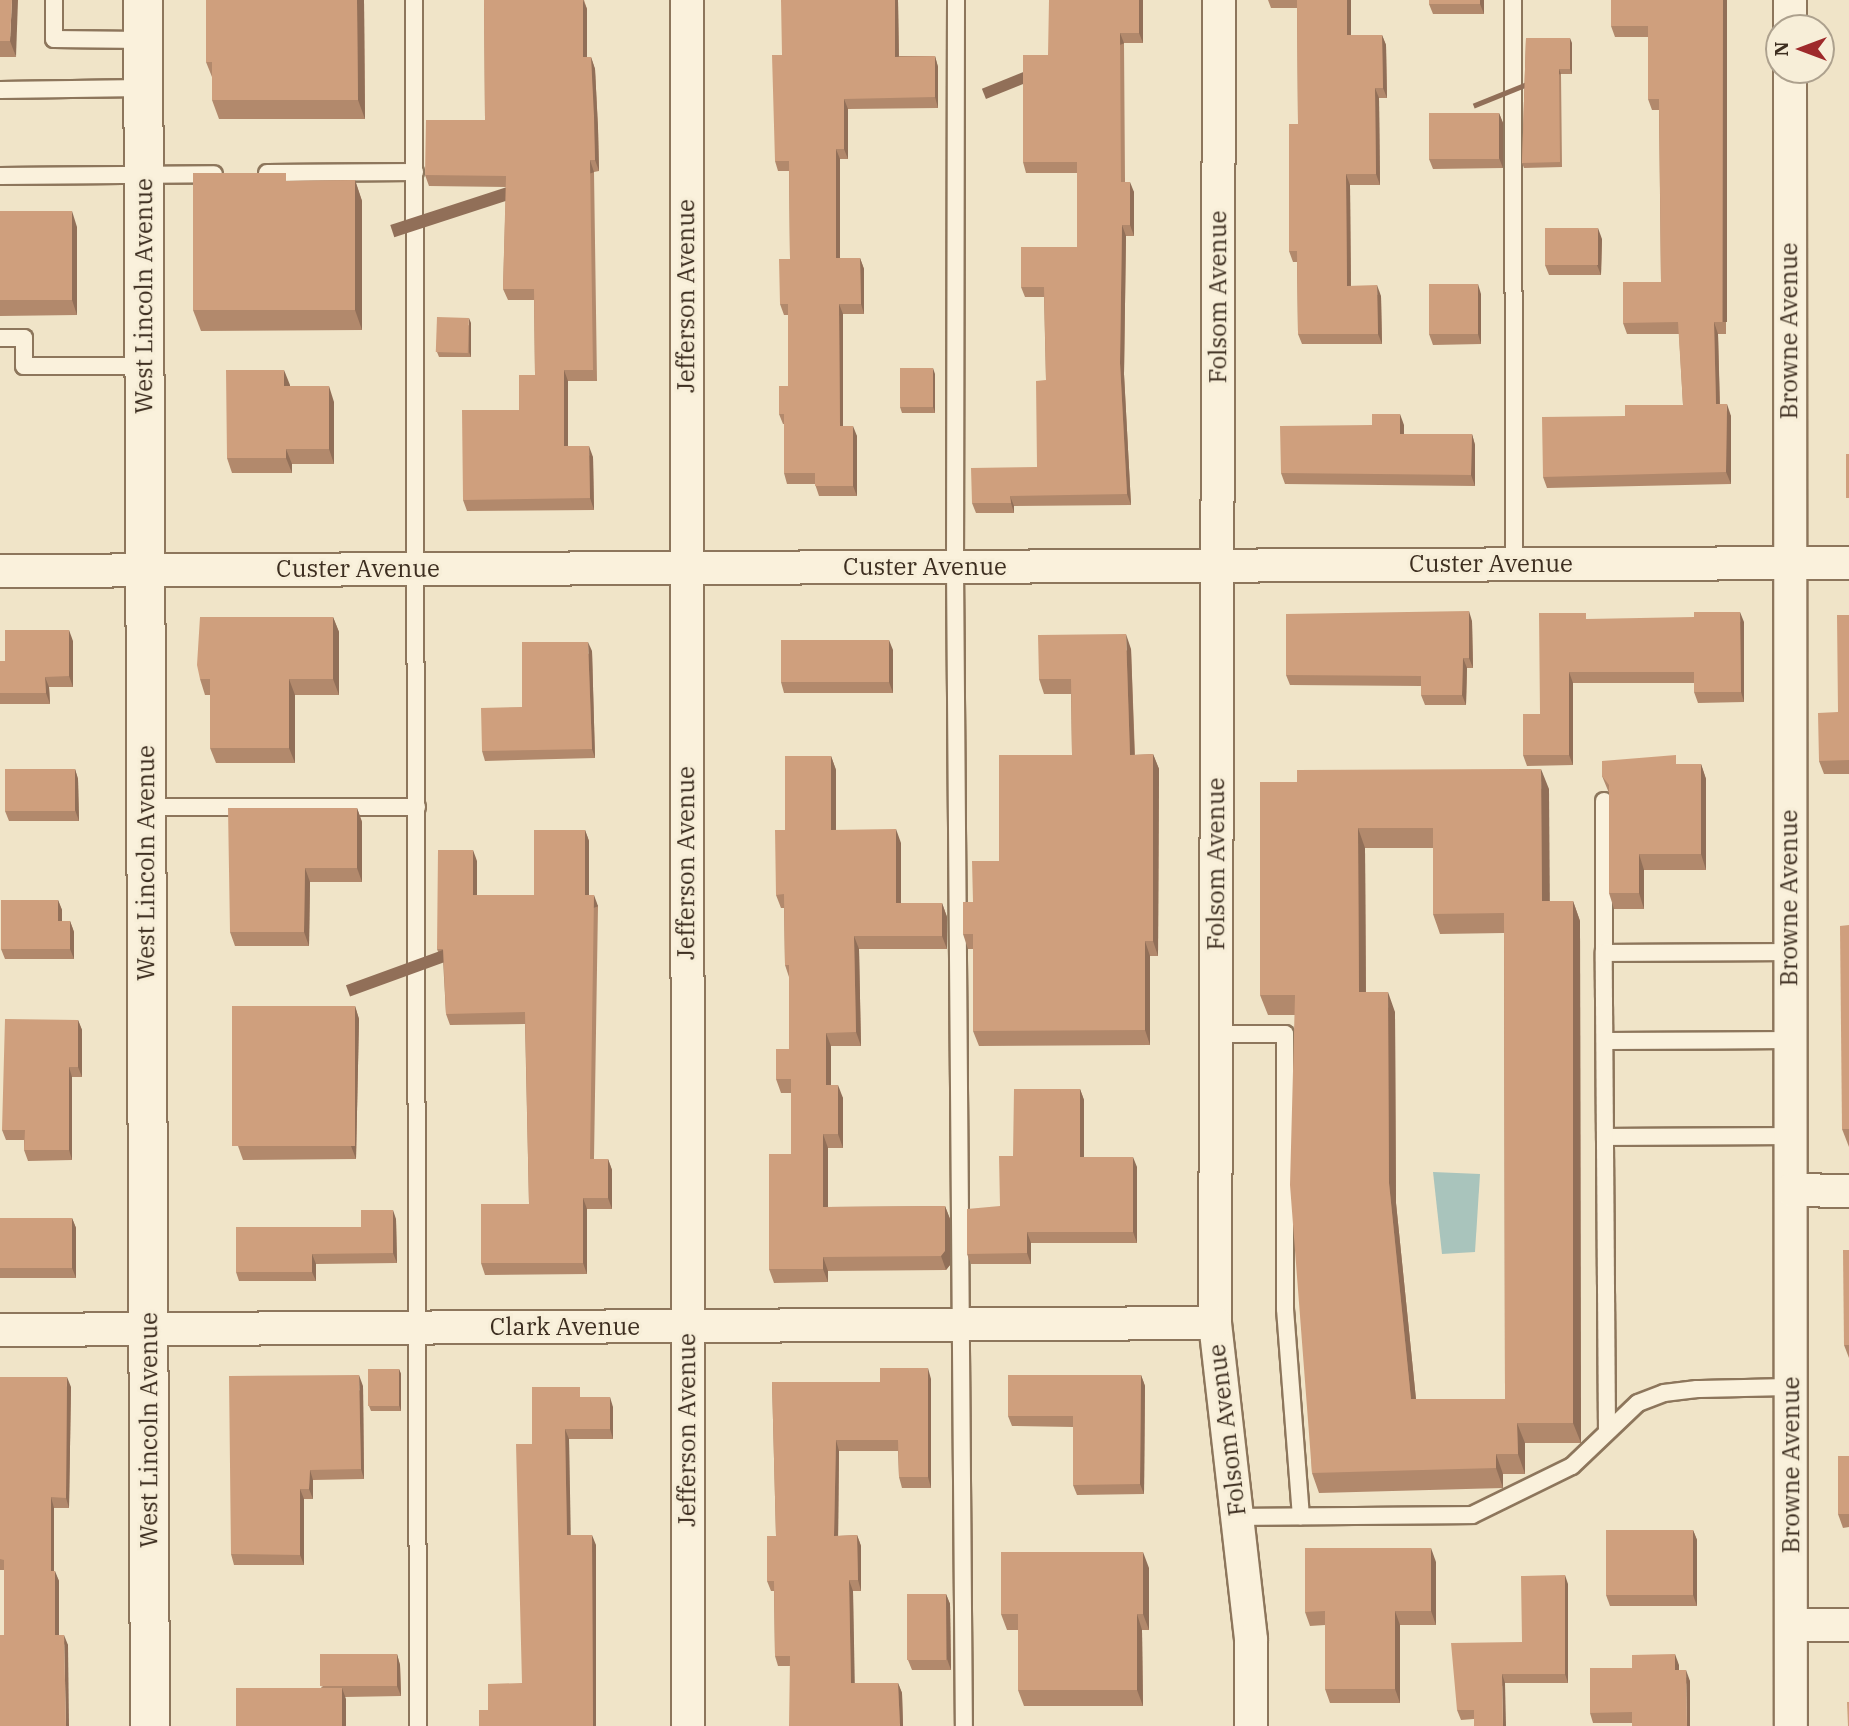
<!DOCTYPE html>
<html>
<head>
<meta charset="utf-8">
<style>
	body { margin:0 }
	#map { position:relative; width:1849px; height:1726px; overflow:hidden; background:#f0e4c8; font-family:"IBM Plex Serif",serif }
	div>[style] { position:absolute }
	.water>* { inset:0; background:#a9c4bc }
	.roads { filter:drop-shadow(2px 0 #8d765c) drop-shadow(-2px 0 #8d765c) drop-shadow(0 2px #8d765c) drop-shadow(0 -2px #8d765c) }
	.service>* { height:16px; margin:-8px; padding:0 8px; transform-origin:8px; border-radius:8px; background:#faf1dc }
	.minor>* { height:32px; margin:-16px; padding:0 16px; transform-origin:16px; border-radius:16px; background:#faf1dc }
	.secondary>* { height:38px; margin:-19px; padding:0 19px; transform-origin:19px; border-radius:19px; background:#faf1dc }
	.wall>* { inset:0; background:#b2896c }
	.shaded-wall>* { inset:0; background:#916f58; transform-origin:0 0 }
	.building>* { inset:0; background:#cf9f7d; transform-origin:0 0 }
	span { translate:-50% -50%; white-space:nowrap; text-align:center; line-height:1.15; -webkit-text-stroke:6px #f7eed8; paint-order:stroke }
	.street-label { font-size:24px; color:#3d2e20 }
	.north { position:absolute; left:1765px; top:14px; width:70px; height:70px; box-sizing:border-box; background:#f7eed8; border:2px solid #ada18e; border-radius:50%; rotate:270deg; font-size:19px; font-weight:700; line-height:28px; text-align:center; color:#3d2e20 }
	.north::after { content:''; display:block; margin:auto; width:24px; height:32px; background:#9e2a2b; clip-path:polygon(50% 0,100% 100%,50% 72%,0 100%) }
</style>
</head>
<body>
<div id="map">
	<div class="water">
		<i style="clip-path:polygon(1433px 1172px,1480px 1174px,1475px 1252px,1442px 1254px)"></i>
	</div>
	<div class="roads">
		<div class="service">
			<i style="left:54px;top:0;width:39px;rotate:90deg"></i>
			<i style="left:54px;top:39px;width:89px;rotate:0.6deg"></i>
			<i style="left:414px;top:0;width:1726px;rotate:89.87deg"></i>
			<i style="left:956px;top:0;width:567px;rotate:90.1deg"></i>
			<i style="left:955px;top:567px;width:1159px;rotate:89.56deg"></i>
			<i style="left:1513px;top:0;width:564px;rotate:89.9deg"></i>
			<i style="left:0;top:90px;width:143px;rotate:-0.8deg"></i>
			<i style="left:267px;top:173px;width:148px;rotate:-0.4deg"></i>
			<i style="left:0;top:176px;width:214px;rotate:-0.5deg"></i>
			<i style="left:0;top:338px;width:24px"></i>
			<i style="left:24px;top:338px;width:28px;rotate:90deg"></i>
			<i style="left:24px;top:366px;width:120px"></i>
			<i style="left:1604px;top:801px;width:152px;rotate:90deg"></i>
			<i style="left:147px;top:807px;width:270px"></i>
			<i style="left:1215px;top:1034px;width:70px"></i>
			<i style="left:1285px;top:1034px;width:275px;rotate:90deg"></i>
			<i style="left:1285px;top:1309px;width:208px;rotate:85.6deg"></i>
			<i style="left:1605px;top:1041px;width:185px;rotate:-0.3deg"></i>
			<i style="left:1605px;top:1137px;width:185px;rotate:-0.3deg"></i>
			<i style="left:1607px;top:1431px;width:478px;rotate:-90.4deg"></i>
			<i style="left:1604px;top:953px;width:186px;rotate:-0.3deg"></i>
			<i style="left:1237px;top:1517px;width:235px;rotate:-0.5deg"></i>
			<i style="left:1472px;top:1515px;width:111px;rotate:-26.1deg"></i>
			<i style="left:1572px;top:1466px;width:91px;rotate:-43.7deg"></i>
			<i style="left:1638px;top:1403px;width:28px;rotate:-21deg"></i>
			<i style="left:1664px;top:1393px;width:33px;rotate:-7deg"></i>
			<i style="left:1697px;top:1389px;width:94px;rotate:-1.2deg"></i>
		</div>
		<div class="minor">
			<i style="left:687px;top:0;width:1726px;rotate:89.97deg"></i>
			<i style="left:1219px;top:0;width:1323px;rotate:90.17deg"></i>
			<i style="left:1215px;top:1323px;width:319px;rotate:83.5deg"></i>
			<i style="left:1251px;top:1640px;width:86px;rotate:90deg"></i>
			<i style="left:1790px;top:28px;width:28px;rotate:-90deg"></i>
			<i style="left:1790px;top:70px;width:1656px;rotate:89.97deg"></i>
			<i style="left:0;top:571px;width:1849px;rotate:-0.25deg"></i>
			<i style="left:1791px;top:1190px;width:58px;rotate:1deg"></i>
			<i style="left:0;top:1330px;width:1215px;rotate:-0.33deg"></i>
			<i style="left:1791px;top:1625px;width:58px"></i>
		</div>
		<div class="secondary">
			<i style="left:143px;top:0;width:1726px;rotate:89.77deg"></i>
		</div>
	</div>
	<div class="wall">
		<i style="clip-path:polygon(0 0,16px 57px,0 57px)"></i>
		<i style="clip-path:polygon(206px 0,364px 0,365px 119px,219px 119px,212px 100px,212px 77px,206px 62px)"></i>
		<i style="clip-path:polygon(484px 0,584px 0,587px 9px,587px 57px,591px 57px,595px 69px,598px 128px,599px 171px,594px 172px,597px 381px,568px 381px,568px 446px,593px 457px,594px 510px,467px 511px,463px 500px,519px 410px,535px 375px,534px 300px,508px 300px,503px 289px,506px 187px,429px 186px,425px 175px,485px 120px)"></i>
		<i style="clip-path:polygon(898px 0,899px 56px,935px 56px,938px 67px,938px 108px,848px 109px,848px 159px,840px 159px,840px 258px,860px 258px,864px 269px,864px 314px,843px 314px,843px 426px,857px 436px,857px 496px,819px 496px,815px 484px,787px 484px,784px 473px,784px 424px,783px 424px,779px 414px,788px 386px,788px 315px,784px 315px,780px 304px,790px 259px,789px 171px,778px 171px,775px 161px,782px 55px)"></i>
		<i style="clip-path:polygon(1143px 0,1143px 43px,1124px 43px,1125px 182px,1134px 192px,1134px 236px,1126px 236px,1124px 374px,1131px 505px,1014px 506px,1014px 513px,976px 513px,972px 503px,1037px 467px,1046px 380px,1044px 297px,1025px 297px,1021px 287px,1077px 247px,1077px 173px,1026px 173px,1023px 162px,1048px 55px)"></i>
		<i style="clip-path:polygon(1268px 0,1351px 0,1351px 35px,1382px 35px,1386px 45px,1387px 98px,1379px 98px,1380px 185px,1350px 185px,1351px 286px,1381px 296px,1382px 344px,1302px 344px,1298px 334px,1297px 262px,1293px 262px,1289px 251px,1298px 124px,1297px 8px,1271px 8px)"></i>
		<i style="clip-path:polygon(1484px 0,1484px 14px,1433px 14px,1429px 4px)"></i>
		<i style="clip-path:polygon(1611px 0,1727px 0,1726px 334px,1718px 334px,1720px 404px,1731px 416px,1731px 484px,1547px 488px,1543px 477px,1625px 416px,1683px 405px,1679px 334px,1627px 334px,1623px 323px,1661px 282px,1659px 110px,1652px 110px,1648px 99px,1648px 37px,1615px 37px,1611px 26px)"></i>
		<i style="clip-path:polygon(1526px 38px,1572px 43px,1572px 74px,1561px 74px,1562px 167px,1524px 168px,1522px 163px)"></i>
		<i style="clip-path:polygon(1499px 113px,1503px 123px,1503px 168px,1433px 169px,1429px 159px)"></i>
		<i style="clip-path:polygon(355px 180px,362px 201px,362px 330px,201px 331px,193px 310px,289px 181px)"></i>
		<i style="clip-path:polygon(0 212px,77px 227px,77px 315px,0 316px)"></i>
		<i style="clip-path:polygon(1602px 239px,1601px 275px,1549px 275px,1545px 265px)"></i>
		<i style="clip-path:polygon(1481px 294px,1481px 344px,1433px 345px,1429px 334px)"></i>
		<i style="clip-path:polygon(471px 323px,471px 357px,439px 357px,437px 352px)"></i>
		<i style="clip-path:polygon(935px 374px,935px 413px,902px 413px,900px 407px)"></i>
		<i style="clip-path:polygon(290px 386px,334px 402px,334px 464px,292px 464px,292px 473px,232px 473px,227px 458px)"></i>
		<i style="clip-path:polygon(1404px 425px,1404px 434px,1472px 434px,1475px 445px,1475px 486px,1285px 484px,1281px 473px)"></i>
		<i style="clip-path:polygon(1849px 615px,1849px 774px,1824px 774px,1819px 761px,1838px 712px)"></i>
		<i style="clip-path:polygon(333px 617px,339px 632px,339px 695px,295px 695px,295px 763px,216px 763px,210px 748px,210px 695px,205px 695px,200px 679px)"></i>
		<i style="clip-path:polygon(1588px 619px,1744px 622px,1744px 702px,1698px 703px,1694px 692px,1694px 683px,1573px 683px,1573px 765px,1527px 766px,1523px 755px,1540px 714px)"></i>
		<i style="clip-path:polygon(1472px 621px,1473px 668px,1467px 668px,1466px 705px,1425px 705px,1421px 695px,1421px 686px,1290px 685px,1286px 675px)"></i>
		<i style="clip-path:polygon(73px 641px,73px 687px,49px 687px,50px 704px,0 704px,0 661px,5px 661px)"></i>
		<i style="clip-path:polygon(1131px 649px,1135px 755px,1153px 754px,1159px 769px,1158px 956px,1150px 956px,1150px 1045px,979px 1046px,973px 1031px,973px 949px,968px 949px,963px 934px,973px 902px,999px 861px,1072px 755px,1071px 694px,1044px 694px,1039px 679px)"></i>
		<i style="clip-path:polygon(893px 650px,893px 693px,784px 693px,781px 682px)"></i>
		<i style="clip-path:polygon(592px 651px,595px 758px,485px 761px,482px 751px,522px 707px)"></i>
		<i style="clip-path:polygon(831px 756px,836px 770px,836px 830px,901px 843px,901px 903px,942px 903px,947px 917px,947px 949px,859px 949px,861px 1046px,831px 1046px,831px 1085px,843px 1098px,843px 1148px,828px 1148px,828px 1207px,945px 1206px,950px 1219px,950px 1265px,946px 1270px,828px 1271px,828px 1282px,774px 1283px,769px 1269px,791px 1154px,791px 1093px,781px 1093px,776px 1079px,789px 1049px,789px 977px,785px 965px,784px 908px,781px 908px,776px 895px)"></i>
		<i style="clip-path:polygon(1679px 764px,1701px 764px,1706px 779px,1706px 870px,1644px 870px,1644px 909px,1614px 909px,1609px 893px,1609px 793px,1602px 776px)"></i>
		<i style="clip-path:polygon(75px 769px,78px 779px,79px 821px,9px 821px,5px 811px)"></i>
		<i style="clip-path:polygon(evenodd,1260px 782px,1549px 789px,1549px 901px,1573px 901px,1580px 921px,1581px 1443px,1525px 1443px,1525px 1474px,1503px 1474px,1503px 1488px,1319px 1493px,1312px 1473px,1295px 1015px,1268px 1015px,1260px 995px,1260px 782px,1365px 848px,1433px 848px,1433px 914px,1440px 934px,1504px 933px,1505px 1399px,1416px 1399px,1396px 1203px,1395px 1012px,1366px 992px,1365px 848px)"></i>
		<i style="clip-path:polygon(357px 808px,362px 822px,362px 882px,310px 882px,309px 946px,235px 946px,230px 932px)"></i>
		<i style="clip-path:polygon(585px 830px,589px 841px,589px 895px,598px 906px,594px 1159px,608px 1159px,612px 1170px,612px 1209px,587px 1209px,587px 1274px,485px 1275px,481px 1263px,529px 1204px,525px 1024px,450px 1025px,446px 1014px,443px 960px,441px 960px,437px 949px,477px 861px,477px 895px,534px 895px)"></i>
		<i style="clip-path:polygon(58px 900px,62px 910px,62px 921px,70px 921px,74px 932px,74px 959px,5px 959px,1px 949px)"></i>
		<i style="clip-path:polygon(1849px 925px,1849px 1147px,1842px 1129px)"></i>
		<i style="clip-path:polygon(355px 1006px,359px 1019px,356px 1159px,243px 1160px,238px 1146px)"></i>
		<i style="clip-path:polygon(78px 1020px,82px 1030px,82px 1077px,72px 1077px,72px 1160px,28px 1161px,24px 1150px,24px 1140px,6px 1140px,2px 1130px)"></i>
		<i style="clip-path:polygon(1080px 1089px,1084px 1100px,1084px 1157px,1137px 1167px,1137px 1243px,1031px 1243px,1031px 1264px,971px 1264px,967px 1254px,1000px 1206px,1013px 1156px)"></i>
		<i style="clip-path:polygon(0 1218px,72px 1218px,76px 1228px,76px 1278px,0 1278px)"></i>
		<i style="clip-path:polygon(396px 1219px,397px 1263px,316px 1264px,316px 1281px,239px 1281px,236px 1272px,361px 1227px)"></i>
		<i style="clip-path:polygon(1849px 1250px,1849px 1358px,1844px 1345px)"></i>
		<i style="clip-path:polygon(399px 1369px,401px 1374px,401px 1411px,371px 1411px,369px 1406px)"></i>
		<i style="clip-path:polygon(1141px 1375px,1145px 1386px,1144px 1494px,1077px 1495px,1073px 1485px,1073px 1427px,1012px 1426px,1008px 1416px)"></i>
		<i style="clip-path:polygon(0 1377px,71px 1387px,69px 1508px,54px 1508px,54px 1571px,59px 1581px,59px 1635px,68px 1645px,4px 1635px,4px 1570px,0 1570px)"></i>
		<i style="clip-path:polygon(931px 1379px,931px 1488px,902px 1488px,899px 1477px,898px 1451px,839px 1451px,838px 1536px,857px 1535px,861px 1546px,861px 1591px,853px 1591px,854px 1683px,898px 1683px,902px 1693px,903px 1726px,790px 1666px,778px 1666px,775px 1656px,774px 1591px,771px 1591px,767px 1581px,776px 1536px,772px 1382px,880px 1382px)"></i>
		<i style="clip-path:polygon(363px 1386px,364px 1479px,313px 1480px,313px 1499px,304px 1499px,304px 1565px,234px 1565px,231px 1554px)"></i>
		<i style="clip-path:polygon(584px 1397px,613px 1407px,613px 1439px,569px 1439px,570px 1535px,596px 1545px,596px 1726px,479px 1726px,488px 1710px,522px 1683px,532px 1444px)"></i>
		<i style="clip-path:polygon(1849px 1456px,1849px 1527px,1843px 1528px,1838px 1514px)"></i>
		<i style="clip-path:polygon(1693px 1530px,1697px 1540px,1697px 1606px,1610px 1606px,1606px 1595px)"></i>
		<i style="clip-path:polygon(1436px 1562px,1436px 1625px,1400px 1625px,1400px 1703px,1330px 1703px,1325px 1689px,1325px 1625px,1310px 1626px,1305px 1612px)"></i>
		<i style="clip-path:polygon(1149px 1568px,1149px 1630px,1142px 1630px,1143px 1706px,1024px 1706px,1018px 1690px,1018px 1630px,1007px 1630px,1001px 1614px)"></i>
		<i style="clip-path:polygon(1568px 1584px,1568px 1683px,1505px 1683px,1474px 1719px,1461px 1720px,1457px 1710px,1522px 1642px)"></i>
		<i style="clip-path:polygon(946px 1594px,950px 1604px,951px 1670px,912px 1670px,908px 1660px)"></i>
		<i style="clip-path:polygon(397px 1654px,400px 1665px,401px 1696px,345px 1697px,346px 1726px,321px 1687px)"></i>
		<i style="clip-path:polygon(1679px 1665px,1679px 1670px,1690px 1681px,1632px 1723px,1593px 1723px,1590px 1713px,1632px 1668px)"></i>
	</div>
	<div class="shaded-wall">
		<i style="clip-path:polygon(12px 0,18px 0,16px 57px,10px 41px)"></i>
		<i style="clip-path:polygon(357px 0,364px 0,365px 119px,358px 100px)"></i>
		<i style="clip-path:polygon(583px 0,587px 9px,587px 69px,583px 57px)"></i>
		<i style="clip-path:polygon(895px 0,898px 0,899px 67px,895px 57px)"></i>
		<i style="clip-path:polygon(1139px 0,1143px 0,1143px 43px,1139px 33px)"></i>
		<i style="clip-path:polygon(1347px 0,1351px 0,1351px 46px,1347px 35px)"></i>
		<i style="clip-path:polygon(1480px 0,1484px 0,1484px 14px,1480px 4px)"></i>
		<i style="left:1723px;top:0;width:4px;height:322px"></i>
		<i style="left:1120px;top:33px;width:11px;height:149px;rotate:68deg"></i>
		<i style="clip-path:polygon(1382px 35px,1386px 45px,1387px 98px,1383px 88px)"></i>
		<i style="clip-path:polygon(1570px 38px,1572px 43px,1572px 74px,1570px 69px)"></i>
		<i style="clip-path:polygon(935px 56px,938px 67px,938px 108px,935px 97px)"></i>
		<i style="clip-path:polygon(591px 57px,595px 69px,598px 128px,599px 171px,595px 160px)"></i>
		<i style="left:1559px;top:69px;width:5px;height:93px;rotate:68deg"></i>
		<i style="clip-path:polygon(1375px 88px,1379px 98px,1380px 185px,1376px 174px)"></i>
		<i style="clip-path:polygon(844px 99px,848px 109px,848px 159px,844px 149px)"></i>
		<i style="clip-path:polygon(1499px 113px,1503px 123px,1503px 168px,1499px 158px)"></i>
		<i style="clip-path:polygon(836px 149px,840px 159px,840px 269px,836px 258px)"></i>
		<i style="left:590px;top:160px;width:13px;height:210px;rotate:72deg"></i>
		<i style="clip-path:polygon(1346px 174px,1350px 185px,1351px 296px,1347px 286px)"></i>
		<i style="clip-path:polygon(355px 180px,362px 201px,362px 330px,355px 310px)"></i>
		<i style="clip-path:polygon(1130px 182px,1134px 192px,1134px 236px,1130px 225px)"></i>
		<i style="clip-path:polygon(72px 211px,77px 227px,77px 315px,72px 300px)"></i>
		<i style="clip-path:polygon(1122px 225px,1126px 236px,1124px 374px,1131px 505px,1127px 494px,1120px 363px)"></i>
		<i style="clip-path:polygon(1598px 228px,1602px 239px,1601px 275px,1597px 265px)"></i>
		<i style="clip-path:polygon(860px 258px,864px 269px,864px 314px,861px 304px)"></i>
		<i style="clip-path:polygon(1478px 284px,1481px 294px,1481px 344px,1478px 334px)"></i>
		<i style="clip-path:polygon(1377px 285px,1381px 296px,1382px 344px,1378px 334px)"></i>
		<i style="clip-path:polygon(839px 304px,843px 314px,843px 436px,840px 426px)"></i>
		<i style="clip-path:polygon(469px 318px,471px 323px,471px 357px,469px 352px)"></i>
		<i style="clip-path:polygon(1714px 322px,1718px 334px,1720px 416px,1716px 404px)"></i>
		<i style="clip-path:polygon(933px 368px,935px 374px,935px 413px,933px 407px)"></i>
		<i style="clip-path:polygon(284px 370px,290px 385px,290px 402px,284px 386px)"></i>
		<i style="clip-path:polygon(564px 370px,568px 381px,568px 458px,564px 446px)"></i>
		<i style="clip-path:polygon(329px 386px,334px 402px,334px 464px,329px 449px)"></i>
		<i style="clip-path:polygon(1727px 404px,1731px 416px,1731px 484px,1726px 472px)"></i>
		<i style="clip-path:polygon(1400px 414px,1404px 425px,1404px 445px,1400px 434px)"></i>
		<i style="clip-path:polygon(853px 426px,857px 436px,857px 496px,853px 486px)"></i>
		<i style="clip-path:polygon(1472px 434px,1475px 445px,1475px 486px,1471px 475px)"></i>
		<i style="clip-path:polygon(589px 446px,593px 457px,594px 510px,590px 498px)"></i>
		<i style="clip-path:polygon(286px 449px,292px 464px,292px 473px,286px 458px)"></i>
		<i style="clip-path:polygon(1010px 496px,1014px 506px,1014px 513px,1011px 503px)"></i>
		<i style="clip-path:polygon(1469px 611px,1472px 621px,1473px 668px,1469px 658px)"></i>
		<i style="clip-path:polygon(1740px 612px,1744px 622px,1744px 702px,1741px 692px)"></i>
		<i style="clip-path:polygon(333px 617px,339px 632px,339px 695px,333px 679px)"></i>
		<i style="clip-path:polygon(69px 630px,73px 641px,73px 687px,69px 676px)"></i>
		<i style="clip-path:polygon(1126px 634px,1131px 649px,1135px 769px,1130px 755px)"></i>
		<i style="clip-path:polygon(889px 640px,893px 650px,893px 693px,889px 682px)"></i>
		<i style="clip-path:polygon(588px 642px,592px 651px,595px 758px,592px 749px)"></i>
		<i style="clip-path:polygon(1463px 658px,1467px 668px,1466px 705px,1462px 695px)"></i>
		<i style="clip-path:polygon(1569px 672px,1573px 683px,1573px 765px,1569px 755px)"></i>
		<i style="clip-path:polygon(45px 677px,49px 687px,50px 704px,46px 693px)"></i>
		<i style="clip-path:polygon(289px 679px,295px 695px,295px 763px,289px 748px)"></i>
		<i style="clip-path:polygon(1153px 754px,1159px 769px,1158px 956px,1153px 941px)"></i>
		<i style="clip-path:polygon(831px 756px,836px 770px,836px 844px,831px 830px)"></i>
		<i style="clip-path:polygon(1701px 764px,1706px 779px,1706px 870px,1701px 854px)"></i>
		<i style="clip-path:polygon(75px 769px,78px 779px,79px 821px,75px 810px)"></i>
		<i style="clip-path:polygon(1541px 769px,1549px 789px,1550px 921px,1542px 901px)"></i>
		<i style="clip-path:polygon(357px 808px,362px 822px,362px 882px,357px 868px)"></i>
		<i style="clip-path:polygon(1358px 828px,1365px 848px,1366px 1012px,1359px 992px)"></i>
		<i style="clip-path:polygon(896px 829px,901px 843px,901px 917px,896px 903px)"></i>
		<i style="clip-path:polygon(585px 830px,589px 841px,589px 906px,585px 895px)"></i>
		<i style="clip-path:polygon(473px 850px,477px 861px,477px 906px,473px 895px)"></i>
		<i style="clip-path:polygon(1639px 854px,1644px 870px,1644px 909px,1639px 893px)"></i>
		<i style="clip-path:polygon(305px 868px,310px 882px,309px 946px,304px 932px)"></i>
		<i style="left:594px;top:895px;width:12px;height:264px;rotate:70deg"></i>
		<i style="clip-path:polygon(58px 900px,62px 910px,62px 931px,58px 921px)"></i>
		<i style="clip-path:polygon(1573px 901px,1580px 921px,1581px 1443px,1573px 1423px)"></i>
		<i style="clip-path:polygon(942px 903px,947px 917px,947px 949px,942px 936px)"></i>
		<i style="clip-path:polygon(70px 921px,74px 932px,74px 959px,70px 949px)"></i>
		<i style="clip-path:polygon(854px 936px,859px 949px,861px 1046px,856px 1032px)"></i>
		<i style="clip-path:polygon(1145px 941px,1150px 956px,1150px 1045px,1145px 1030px)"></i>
		<i style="clip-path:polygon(1388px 992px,1395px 1012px,1396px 1203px,1418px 1419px,1411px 1399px,1389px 1183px)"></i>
		<i style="clip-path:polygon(355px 1006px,359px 1019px,356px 1159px,351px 1146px)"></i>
		<i style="clip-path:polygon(78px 1020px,82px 1030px,82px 1077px,78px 1067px)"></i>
		<i style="clip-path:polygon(826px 1033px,831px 1046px,831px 1098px,826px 1085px)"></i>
		<i style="clip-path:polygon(69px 1067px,72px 1077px,72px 1160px,69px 1150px)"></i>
		<i style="clip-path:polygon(838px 1085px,843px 1098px,843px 1148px,838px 1134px)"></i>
		<i style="clip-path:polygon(1080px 1089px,1084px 1100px,1084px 1168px,1080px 1157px)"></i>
		<i style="clip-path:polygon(823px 1134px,828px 1148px,828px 1220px,823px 1207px)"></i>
		<i style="clip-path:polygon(1133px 1157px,1137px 1167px,1137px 1243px,1133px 1232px)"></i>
		<i style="clip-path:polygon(608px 1159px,612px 1170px,612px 1209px,608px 1198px)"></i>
		<i style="clip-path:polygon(583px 1198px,587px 1209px,587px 1274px,583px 1263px)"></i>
		<i style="clip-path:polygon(945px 1206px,950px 1219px,950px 1265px,946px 1270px,941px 1256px)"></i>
		<i style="clip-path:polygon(393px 1210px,396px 1219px,397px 1263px,393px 1253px)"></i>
		<i style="clip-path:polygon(72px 1218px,76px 1228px,76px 1278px,72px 1268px)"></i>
		<i style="clip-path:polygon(1027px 1232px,1031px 1243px,1031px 1264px,1027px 1253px)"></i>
		<i style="clip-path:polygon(312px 1254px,316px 1264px,316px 1281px,312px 1272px)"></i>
		<i style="clip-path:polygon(823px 1257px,828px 1271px,828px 1282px,823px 1269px)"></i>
		<i style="clip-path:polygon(928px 1368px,931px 1379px,931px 1488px,928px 1477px)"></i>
		<i style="clip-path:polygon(399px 1369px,401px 1374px,401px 1411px,399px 1405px)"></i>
		<i style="clip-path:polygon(359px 1375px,363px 1386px,364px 1479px,361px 1469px)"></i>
		<i style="clip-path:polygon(1141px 1375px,1145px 1386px,1144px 1494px,1140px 1484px)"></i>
		<i style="clip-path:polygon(67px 1377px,71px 1387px,69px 1508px,66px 1498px)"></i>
		<i style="clip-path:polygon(610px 1397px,613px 1407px,613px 1439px,610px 1429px)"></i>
		<i style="clip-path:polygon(1517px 1423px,1525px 1443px,1525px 1474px,1518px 1454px)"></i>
		<i style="clip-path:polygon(565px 1429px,569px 1439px,571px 1546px,567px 1535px)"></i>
		<i style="clip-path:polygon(836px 1440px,839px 1451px,838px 1546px,834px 1536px)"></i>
		<i style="clip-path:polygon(1496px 1454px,1503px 1474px,1503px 1488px,1496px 1468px)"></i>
		<i style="clip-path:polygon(310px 1470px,313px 1480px,313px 1499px,309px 1489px)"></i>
		<i style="clip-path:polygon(300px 1489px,304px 1499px,304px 1565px,300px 1555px)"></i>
		<i style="clip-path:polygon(51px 1497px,54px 1508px,54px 1581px,51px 1571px)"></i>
		<i style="clip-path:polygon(1693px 1530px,1697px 1540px,1697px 1606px,1693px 1595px)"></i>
		<i style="clip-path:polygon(592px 1535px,596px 1545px,596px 1726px,593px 1726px)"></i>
		<i style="clip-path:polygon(857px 1535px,861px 1546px,861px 1591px,858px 1580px)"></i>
		<i style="clip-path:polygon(1431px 1548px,1436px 1562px,1436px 1625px,1431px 1611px)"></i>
		<i style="clip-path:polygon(1143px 1552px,1149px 1568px,1149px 1630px,1143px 1614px)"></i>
		<i style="clip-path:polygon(55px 1571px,59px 1581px,59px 1645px,55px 1635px)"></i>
		<i style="clip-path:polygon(1565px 1575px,1568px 1584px,1568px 1683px,1565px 1674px)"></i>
		<i style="clip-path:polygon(849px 1580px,853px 1591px,855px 1694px,851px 1683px)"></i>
		<i style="clip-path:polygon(946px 1594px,950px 1604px,951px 1670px,947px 1659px)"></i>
		<i style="clip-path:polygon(1395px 1611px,1400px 1625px,1400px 1703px,1395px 1689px)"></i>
		<i style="clip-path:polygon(1137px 1614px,1142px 1630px,1143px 1706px,1137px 1690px)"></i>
		<i style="clip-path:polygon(64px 1635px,68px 1645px,69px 1726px,66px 1726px)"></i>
		<i style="clip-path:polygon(397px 1654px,400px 1665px,401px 1696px,397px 1686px)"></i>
		<i style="clip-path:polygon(1675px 1654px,1679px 1665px,1679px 1681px,1675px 1670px)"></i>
		<i style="clip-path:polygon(1686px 1670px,1690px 1681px,1690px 1726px,1687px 1726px)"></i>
		<i style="clip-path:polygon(1502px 1674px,1505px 1683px,1506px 1726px,1503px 1726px)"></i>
		<i style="clip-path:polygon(898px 1683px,902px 1693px,903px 1726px,900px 1726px)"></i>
		<i style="clip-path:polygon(342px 1688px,346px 1699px,346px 1726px,342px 1726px)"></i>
	</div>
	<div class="building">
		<i style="clip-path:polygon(0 0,12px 0,10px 41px,0 41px)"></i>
		<i style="clip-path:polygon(206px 0,357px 0,358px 100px,212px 100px,212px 62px,206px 62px)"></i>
		<i style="clip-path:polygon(484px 0,583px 0,583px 57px,591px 57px,594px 116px,595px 160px,590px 160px,593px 370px,564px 370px,564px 446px,589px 446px,590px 498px,463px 500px,462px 410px,519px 410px,519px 375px,535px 375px,534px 289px,503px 289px,506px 176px,425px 175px,426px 120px,485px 120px)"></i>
		<i style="clip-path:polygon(781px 0,895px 0,895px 57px,935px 56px,935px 97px,844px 99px,844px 149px,836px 149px,836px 258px,860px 258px,861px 304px,839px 304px,840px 426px,853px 426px,853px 486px,815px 486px,815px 473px,784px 473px,784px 414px,779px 414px,779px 386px,788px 386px,788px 304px,780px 304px,779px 259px,790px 259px,789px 161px,775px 161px,772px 55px,782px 55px)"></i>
		<i style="clip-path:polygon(1049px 0,1139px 0,1139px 33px,1120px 33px,1121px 182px,1130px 182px,1130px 225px,1122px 225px,1120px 363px,1127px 494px,1010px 496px,1011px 503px,972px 503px,971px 468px,1037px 467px,1036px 381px,1046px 380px,1044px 287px,1021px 287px,1021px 247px,1077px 247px,1077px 162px,1023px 162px,1023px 55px,1048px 55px)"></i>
		<i style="clip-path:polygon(1297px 0,1347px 0,1347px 35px,1382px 35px,1383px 88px,1375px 88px,1376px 174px,1346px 174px,1347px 286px,1377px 285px,1378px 334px,1298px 334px,1297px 251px,1289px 251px,1289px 124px,1298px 124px)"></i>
		<i style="left:1429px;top:0;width:51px;height:4px"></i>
		<i style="clip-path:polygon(1611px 0,1723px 0,1722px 322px,1714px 322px,1716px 404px,1727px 404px,1726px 472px,1543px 477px,1542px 417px,1625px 416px,1625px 405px,1683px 405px,1678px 322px,1623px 323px,1623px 282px,1661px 282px,1659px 99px,1648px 99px,1648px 26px,1611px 26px)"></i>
		<i style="clip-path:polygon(1526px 38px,1570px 38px,1570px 69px,1559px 69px,1560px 162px,1522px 163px)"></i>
		<i style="left:1429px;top:113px;width:70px;height:46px"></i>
		<i style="clip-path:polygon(193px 173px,286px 173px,286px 181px,355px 180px,355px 310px,193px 310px)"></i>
		<i style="left:72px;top:211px;width:89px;height:72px;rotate:90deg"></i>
		<i style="left:1545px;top:228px;width:53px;height:37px"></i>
		<i style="left:1429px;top:284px;width:49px;height:50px"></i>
		<i style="left:437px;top:317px;width:32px;height:35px;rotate:2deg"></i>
		<i style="left:900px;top:368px;width:33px;height:39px"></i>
		<i style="clip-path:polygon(226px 370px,284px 370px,284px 386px,329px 386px,329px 449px,286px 449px,286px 458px,227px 458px)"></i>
		<i style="clip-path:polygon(1372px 414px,1400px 414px,1400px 434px,1472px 434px,1471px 475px,1281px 473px,1280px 426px,1372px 425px)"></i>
		<i style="left:1846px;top:454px;width:3px;height:44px"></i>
		<i style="clip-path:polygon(1469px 611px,1469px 658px,1463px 658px,1462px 695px,1421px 695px,1421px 676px,1286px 675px,1286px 614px)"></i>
		<i style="clip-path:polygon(1694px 612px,1740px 612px,1741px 692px,1694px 692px,1694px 672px,1569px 672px,1569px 755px,1523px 755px,1523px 714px,1540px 714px,1539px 613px,1586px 613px,1586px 619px,1694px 617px)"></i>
		<i style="clip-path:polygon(1837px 615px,1849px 615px,1849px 760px,1819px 761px,1818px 713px,1838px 712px)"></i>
		<i style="clip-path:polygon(200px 617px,333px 617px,333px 679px,289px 679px,289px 748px,210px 748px,210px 679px,200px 679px,197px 665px)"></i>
		<i style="clip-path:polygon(5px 630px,69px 630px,69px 676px,45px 677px,46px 693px,0 693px,0 661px,5px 661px)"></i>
		<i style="clip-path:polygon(1126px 634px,1130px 755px,1153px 754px,1153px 941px,1145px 941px,1145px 1030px,973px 1031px,973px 934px,963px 934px,963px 902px,973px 902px,972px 861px,999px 861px,999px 755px,1072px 755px,1071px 679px,1039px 679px,1038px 635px)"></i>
		<i style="left:781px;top:640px;width:108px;height:42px"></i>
		<i style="clip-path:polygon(522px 642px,588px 642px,592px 749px,482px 751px,481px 708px,522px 707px)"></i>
		<i style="clip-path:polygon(1676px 755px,1676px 764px,1701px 764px,1701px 854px,1639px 854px,1639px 893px,1609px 893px,1609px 785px,1602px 776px,1602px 761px)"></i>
		<i style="clip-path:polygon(785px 756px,831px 756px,831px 830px,896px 829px,896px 903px,942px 903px,942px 936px,854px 936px,856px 1032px,826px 1033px,826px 1085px,838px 1085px,838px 1134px,823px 1134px,823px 1207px,945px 1206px,945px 1251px,941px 1256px,823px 1257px,823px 1269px,769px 1269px,769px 1154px,791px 1154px,791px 1079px,776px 1079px,776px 1049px,789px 1049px,789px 965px,785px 965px,784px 894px,776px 895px,775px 830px,785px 830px)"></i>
		<i style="left:5px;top:769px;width:70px;height:42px"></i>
		<i style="clip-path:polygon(evenodd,1541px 769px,1542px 901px,1573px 901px,1573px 1423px,1517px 1423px,1518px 1454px,1496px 1454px,1496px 1468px,1312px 1473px,1290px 1185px,1295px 995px,1260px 995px,1260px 782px,1297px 782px,1297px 770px,1541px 769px,1358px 828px,1433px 828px,1433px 914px,1504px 913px,1505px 1399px,1411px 1399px,1389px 1183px,1388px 992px,1359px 992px,1358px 828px)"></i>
		<i style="clip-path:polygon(228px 808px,357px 808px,357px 868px,305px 868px,304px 932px,230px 932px)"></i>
		<i style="clip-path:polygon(534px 830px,585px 830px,585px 895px,594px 895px,590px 1159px,608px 1159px,608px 1198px,583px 1198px,583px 1263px,481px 1263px,481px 1204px,529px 1204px,525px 1012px,446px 1014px,443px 949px,437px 949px,438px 850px,473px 850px,473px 895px,534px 895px)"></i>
		<i style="clip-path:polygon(1px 900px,58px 900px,58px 921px,70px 921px,70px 949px,1px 949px)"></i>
		<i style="clip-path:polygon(1849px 925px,1849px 1129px,1842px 1129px,1840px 926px)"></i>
		<i style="left:232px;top:1006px;width:123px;height:140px"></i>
		<i style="clip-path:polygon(5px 1019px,78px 1020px,78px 1067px,69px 1067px,69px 1150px,24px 1150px,25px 1130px,2px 1130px)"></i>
		<i style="clip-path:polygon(1014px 1089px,1080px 1089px,1080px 1157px,1133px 1157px,1133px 1232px,1027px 1232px,1027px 1253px,967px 1254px,967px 1209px,1000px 1206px,999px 1156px,1013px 1156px)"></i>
		<i style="clip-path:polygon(361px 1210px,393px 1210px,393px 1253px,312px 1254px,312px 1272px,236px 1272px,236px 1227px,361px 1227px)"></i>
		<i style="left:0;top:1218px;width:72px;height:50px"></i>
		<i style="clip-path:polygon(1843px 1250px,1849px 1250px,1849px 1345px,1844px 1345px)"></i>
		<i style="clip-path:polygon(880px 1368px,928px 1368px,928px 1477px,899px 1477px,898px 1440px,836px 1440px,834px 1536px,857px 1535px,858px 1580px,849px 1580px,851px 1683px,898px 1683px,900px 1726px,789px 1726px,790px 1656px,775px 1656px,774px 1581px,767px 1581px,767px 1536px,776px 1536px,772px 1382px,880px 1382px)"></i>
		<i style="left:368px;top:1369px;width:31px;height:37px"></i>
		<i style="clip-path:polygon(359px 1375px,361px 1469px,310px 1470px,309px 1489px,300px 1489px,300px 1555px,231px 1554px,229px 1376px)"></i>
		<i style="clip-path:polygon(1008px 1375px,1141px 1375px,1140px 1484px,1073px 1485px,1073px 1416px,1008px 1416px)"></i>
		<i style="clip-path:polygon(0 1377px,67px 1377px,66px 1498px,51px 1497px,51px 1571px,55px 1571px,55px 1635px,64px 1635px,66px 1726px,0 1726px,0 1635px,4px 1635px,4px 1560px,0 1559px)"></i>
		<i style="clip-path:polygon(532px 1387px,580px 1387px,580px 1397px,610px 1397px,610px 1429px,565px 1429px,567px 1535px,592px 1535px,593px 1726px,479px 1726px,479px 1710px,488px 1710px,488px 1684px,522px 1683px,516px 1444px,532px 1444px)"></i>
		<i style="left:1838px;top:1456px;width:11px;height:58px"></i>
		<i style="left:1606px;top:1530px;width:87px;height:65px"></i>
		<i style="clip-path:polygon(1305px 1548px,1431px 1548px,1431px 1611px,1395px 1611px,1395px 1689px,1325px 1689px,1325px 1611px,1305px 1612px)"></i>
		<i style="clip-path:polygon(1001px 1552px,1143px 1552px,1143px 1614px,1137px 1614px,1137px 1690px,1018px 1690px,1018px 1614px,1001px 1614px)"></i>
		<i style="clip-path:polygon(1565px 1575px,1565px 1674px,1502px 1674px,1503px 1726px,1474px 1726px,1474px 1710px,1457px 1710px,1451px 1643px,1522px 1642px,1521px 1576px)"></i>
		<i style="left:907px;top:1594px;width:39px;height:66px"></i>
		<i style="left:397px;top:1654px;width:32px;height:77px;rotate:90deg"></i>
		<i style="clip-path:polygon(1675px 1654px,1675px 1670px,1686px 1670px,1687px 1726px,1632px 1726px,1632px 1712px,1590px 1713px,1590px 1668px,1632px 1668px,1632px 1655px)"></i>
		<i style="left:342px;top:1688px;width:38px;height:106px;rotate:90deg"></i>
		<i style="clip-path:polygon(1847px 1702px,1849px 1702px,1849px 1726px,1848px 1726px)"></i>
	</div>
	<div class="street-label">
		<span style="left:144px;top:296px;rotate:-90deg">West Lincoln Avenue</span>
		<span style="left:686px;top:296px;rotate:-90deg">Jefferson Avenue</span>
		<span style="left:1218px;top:297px;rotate:-90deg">Folsom Avenue</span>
		<span style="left:1789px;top:331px;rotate:-90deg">Browne Avenue</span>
		<span style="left:1491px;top:564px">Custer Avenue</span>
		<span style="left:925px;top:567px">Custer Avenue</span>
		<span style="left:358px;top:569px">Custer Avenue</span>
		<span style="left:146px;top:863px;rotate:-90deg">West Lincoln Avenue</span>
		<span style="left:686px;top:863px;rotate:-90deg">Jefferson Avenue</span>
		<span style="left:1216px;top:864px;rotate:-90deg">Folsom Avenue</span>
		<span style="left:1789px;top:898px;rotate:-90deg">Browne Avenue</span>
		<span style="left:565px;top:1327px">Clark Avenue</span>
		<span style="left:149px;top:1430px;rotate:-90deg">West Lincoln Avenue</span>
		<span style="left:687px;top:1430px;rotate:-90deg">Jefferson Avenue</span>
		<span style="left:1227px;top:1430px;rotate:-97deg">Folsom Avenue</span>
		<span style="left:1791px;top:1465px;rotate:-90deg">Browne Avenue</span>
	</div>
	<div class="north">N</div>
</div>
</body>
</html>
